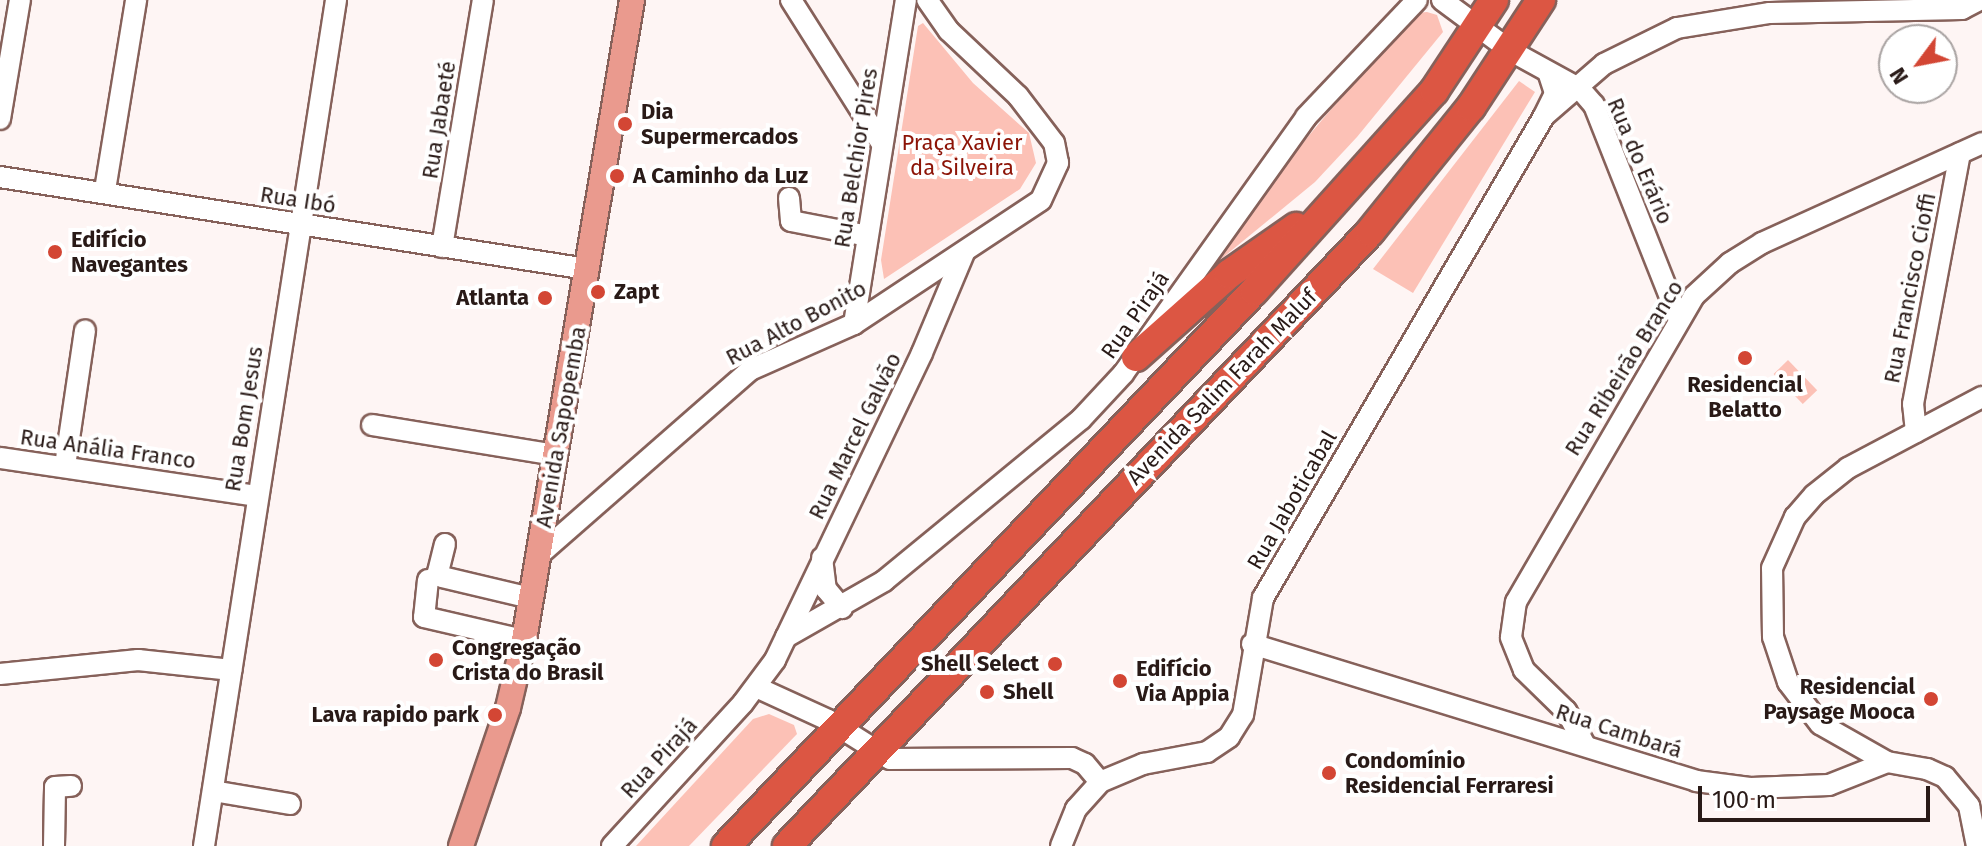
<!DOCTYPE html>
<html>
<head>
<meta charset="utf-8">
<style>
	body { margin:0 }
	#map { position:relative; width:1982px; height:846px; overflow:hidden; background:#fef5f4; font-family:"Fira Sans",sans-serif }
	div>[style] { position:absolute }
	.green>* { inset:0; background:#fcc1b6; transform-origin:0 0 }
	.roads { filter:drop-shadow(2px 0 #86615a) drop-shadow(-2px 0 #86615a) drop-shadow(0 2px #86615a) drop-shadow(0 -2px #86615a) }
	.minor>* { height:20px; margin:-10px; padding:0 10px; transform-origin:10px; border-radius:10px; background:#fff }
	.major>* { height:24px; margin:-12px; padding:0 12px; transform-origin:12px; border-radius:12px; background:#ea9a8e }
	.highway>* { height:28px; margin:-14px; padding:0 14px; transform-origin:14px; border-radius:14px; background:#dc5643 }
	.dots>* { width:22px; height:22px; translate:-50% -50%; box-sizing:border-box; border:4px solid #fff; border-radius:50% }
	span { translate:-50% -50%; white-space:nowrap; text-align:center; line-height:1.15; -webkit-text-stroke:8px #fff; paint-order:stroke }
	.poi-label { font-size:22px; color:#291a17; font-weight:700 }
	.left { translate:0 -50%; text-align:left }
	.right { translate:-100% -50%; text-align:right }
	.street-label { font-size:22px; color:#291a17 }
	.park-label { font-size:22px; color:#8c1306 }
	.north { position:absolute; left:1878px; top:24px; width:80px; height:80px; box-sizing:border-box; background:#fff; border:2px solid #a9a3a2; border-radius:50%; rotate:238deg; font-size:22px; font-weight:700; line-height:32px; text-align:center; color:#291a17 }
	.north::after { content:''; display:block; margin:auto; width:28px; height:36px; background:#d34634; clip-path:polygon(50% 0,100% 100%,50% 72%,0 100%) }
	.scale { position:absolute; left:1698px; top:786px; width:232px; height:36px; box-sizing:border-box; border:4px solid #291a17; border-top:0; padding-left:10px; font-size:24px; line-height:28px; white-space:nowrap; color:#291a17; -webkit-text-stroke:6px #fff; paint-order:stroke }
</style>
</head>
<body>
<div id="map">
	<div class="green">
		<i style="clip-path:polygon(1427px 12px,1437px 15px,1443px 32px,1357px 137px,1315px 182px,1215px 264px,1208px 256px,1327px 114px,1417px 13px)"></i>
		<i style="clip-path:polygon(923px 23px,973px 83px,1029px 133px,1036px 163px,1020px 189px,884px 279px,881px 260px,918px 26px)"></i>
		<i style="clip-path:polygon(1519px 81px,1535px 92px,1413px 293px,1373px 269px)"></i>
		<i style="left:1788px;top:360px;width:42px;height:20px;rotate:46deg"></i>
		<i style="clip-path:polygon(769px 714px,794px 725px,797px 734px,689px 846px,636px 846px,753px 719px)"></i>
	</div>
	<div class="roads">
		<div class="minor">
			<i style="left:791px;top:0;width:170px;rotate:57.7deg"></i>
			<i style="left:1442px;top:0;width:86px;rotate:36.5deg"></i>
			<i style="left:1511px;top:51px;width:79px;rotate:28.8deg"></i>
			<i style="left:1580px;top:89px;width:21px;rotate:49deg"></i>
			<i style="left:1594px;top:105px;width:231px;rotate:68.4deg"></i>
			<i style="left:1544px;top:116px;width:79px;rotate:-40.9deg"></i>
			<i style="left:1604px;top:64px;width:81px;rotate:-26.3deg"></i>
			<i style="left:1677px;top:28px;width:94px;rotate:-9.2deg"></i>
			<i style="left:1770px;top:13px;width:192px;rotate:-1.2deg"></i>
			<i style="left:1962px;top:9px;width:19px;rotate:-28deg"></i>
			<i style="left:0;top:119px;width:121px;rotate:-80.5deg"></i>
			<i style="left:0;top:177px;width:594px;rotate:8.91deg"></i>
			<i style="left:105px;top:190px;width:193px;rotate:-80.7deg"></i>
			<i style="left:789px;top:198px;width:23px;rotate:85deg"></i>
			<i style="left:791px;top:221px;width:78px;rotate:11deg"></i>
			<i style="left:442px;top:247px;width:250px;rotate:-80.6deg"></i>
			<i style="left:854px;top:324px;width:328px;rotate:-80.9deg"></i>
			<i style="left:372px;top:425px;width:186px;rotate:9.3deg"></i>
			<i style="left:1916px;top:432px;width:28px;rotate:-96deg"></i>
			<i style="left:1913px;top:404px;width:255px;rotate:-79.4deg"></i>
			<i style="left:0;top:458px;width:259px;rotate:8.4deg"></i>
			<i style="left:65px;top:466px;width:137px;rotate:-81.6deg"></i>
			<i style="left:445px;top:544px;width:29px;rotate:104deg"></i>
			<i style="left:438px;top:572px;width:6px;rotate:51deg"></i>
			<i style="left:442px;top:577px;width:91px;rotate:13.3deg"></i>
			<i style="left:539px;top:555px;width:281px;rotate:-41.2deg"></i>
			<i style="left:750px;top:370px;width:114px;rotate:-23.9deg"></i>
			<i style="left:854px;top:324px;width:224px;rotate:-33.5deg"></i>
			<i style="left:1041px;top:200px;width:41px;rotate:-65.3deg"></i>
			<i style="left:1058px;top:163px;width:20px;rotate:-101deg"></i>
			<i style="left:1054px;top:143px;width:59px;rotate:-127.5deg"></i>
			<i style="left:1018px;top:96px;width:95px;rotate:-136.7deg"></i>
			<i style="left:949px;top:31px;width:38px;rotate:-125deg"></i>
			<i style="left:822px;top:558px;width:31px;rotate:83deg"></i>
			<i style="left:826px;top:589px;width:25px;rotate:50deg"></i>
			<i style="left:428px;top:580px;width:37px;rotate:96deg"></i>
			<i style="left:424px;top:617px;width:103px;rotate:13deg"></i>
			<i style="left:786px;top:637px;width:113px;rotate:-29.7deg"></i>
			<i style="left:884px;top:581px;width:255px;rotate:-39.4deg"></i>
			<i style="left:1081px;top:419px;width:62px;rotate:-47deg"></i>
			<i style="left:1123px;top:374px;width:315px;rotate:-54.5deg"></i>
			<i style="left:1306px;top:117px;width:161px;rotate:-46.5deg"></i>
			<i style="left:1252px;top:644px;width:465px;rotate:17.1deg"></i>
			<i style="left:1696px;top:781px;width:55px;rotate:7.3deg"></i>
			<i style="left:1751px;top:788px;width:78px;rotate:-2.2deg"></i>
			<i style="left:1829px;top:785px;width:62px;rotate:-21.6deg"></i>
			<i style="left:1887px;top:762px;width:41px;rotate:9.9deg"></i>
			<i style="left:1927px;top:769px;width:20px;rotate:24deg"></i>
			<i style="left:1945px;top:777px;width:38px;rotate:50deg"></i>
			<i style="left:1969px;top:806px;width:41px;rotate:78.7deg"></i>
			<i style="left:0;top:674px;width:139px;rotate:-5.8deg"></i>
			<i style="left:138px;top:660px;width:94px;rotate:6.1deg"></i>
			<i style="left:756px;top:687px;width:79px;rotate:24.6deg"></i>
			<i style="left:828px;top:720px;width:73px;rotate:32.2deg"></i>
			<i style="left:890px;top:759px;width:182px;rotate:-0.3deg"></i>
			<i style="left:1072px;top:758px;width:14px;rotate:25deg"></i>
			<i style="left:1085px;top:764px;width:23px;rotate:50deg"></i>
			<i style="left:1585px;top:745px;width:39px;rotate:-119deg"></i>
			<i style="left:1566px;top:711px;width:59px;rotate:-135.7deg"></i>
			<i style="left:1524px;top:670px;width:35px;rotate:-112deg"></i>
			<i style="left:1511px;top:637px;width:35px;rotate:-82deg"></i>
			<i style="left:1516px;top:602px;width:354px;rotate:-59.8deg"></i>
			<i style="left:1694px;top:296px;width:49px;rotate:-42.5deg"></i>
			<i style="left:1730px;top:263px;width:38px;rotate:-32deg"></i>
			<i style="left:1762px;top:243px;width:242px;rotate:-24.4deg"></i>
			<i style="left:1887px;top:762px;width:77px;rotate:-150.4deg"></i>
			<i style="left:1820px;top:724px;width:53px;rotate:-127.3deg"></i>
			<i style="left:1788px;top:682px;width:47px;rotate:-108.4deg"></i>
			<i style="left:1773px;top:637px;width:69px;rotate:-90.8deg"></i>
			<i style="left:1772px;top:568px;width:56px;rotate:-65.7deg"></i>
			<i style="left:1795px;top:517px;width:29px;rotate:-49deg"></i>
			<i style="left:1814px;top:495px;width:43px;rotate:-38.5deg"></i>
			<i style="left:1848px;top:468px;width:152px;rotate:-27.9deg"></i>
			<i style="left:213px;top:791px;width:78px;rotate:9.6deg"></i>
			<i style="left:54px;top:846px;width:59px;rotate:-89deg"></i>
			<i style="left:55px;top:787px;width:16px;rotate:-4deg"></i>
			<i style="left:204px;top:846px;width:856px;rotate:-81.13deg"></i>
			<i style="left:612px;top:846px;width:194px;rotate:-47.5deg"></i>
			<i style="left:743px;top:703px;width:54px;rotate:-53.3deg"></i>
			<i style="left:775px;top:660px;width:340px;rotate:-64.4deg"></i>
			<i style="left:922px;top:353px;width:108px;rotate:-67.2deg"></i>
			<i style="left:1061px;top:846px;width:40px;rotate:-68deg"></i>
			<i style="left:1076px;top:809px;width:36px;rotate:-48deg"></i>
			<i style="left:1100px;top:782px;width:47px;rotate:-22.7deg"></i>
			<i style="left:1143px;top:764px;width:65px;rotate:-10.6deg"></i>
			<i style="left:1207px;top:752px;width:27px;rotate:-34deg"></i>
			<i style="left:1229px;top:737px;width:26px;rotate:-58deg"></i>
			<i style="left:1243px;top:715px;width:119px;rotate:-80.3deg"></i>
			<i style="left:1263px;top:598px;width:558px;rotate:-59.76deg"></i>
			<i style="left:1544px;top:116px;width:25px;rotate:-64deg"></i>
			<i style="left:1555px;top:93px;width:22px;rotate:-108deg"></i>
		</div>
		<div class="major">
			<i style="left:461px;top:846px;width:146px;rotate:-71.2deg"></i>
			<i style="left:508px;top:708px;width:70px;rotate:-76.8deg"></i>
			<i style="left:524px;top:640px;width:649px;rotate:-80.42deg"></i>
		</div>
		<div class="highway">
			<i style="left:1136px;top:357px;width:125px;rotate:-41.7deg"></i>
			<i style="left:1229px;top:274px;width:82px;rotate:-35deg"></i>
			<i style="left:726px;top:846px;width:766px;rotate:-46.43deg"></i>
			<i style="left:1254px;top:291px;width:269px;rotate:-48deg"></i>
			<i style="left:1434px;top:91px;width:109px;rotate:-56.6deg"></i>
			<i style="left:787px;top:846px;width:847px;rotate:-46.48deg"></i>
			<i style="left:1370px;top:232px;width:161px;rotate:-51.1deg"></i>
			<i style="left:1471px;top:107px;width:128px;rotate:-56.8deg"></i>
		</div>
	</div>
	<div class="dots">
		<i style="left:625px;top:124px;background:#d34634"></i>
		<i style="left:617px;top:176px;background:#d34634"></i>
		<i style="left:55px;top:252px;background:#d34634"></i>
		<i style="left:598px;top:292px;background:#d34634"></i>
		<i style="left:545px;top:298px;background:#d34634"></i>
		<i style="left:1745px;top:358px;background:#d34634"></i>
		<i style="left:436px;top:660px;background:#d34634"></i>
		<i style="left:1055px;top:664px;background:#d34634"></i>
		<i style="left:1120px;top:681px;background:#d34634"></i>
		<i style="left:987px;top:692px;background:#d34634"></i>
		<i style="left:1931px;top:699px;background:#d34634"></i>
		<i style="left:495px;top:715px;background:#d34634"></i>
		<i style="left:1329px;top:773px;background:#d34634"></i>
	</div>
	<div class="poi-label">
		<span class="left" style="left:641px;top:124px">Dia<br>Supermercados</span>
		<span class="left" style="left:633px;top:176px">A Caminho da Luz</span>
		<span class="left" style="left:71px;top:252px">Edifício<br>Navegantes</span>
		<span class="left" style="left:614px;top:292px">Zapt</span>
		<span class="right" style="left:529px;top:298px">Atlanta</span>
		<span style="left:1745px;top:397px">Residencial<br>Belatto</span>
		<span class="left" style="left:452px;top:660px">Congregação<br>Crista do Brasil</span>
		<span class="right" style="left:1039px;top:664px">Shell Select</span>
		<span class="left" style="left:1136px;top:681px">Edifício<br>Via Appia</span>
		<span class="right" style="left:1915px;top:699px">Residencial<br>Paysage Mooca</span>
		<span class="left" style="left:1003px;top:692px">Shell</span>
		<span class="right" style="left:479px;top:715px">Lava rapido park</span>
		<span class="left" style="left:1345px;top:773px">Condomínio<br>Residencial Ferraresi</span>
	</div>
	<div class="street-label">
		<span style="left:439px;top:120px;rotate:-81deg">Rua Jabaeté</span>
		<span style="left:856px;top:158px;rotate:-81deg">Rua Belchior Pires</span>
		<span style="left:1640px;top:161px;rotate:67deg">Rua do Erário</span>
		<span style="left:298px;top:200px;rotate:9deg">Rua Ibó</span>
		<span style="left:1910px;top:288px;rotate:-79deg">Rua Francisco Cioffi</span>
		<span style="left:1135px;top:315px;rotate:-55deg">Rua Pirajá</span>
		<span style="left:796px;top:323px;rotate:-28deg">Rua Alto Bonito</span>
		<span style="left:1624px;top:368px;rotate:-58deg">Rua Ribeirão Branco</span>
		<span style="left:1222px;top:387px;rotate:-46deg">Avenida Salim Farah Maluf</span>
		<span style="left:244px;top:419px;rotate:-81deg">Rua Bom Jesus</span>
		<span style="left:561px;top:427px;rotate:-80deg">Avenida Sapopemba</span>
		<span style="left:855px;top:436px;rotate:-64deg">Rua Marcel Galvão</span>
		<span style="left:108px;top:449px;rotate:8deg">Rua Anália Franco</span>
		<span style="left:1292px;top:500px;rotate:-60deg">Rua Jaboticabal</span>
		<span style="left:1619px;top:731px;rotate:18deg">Rua Cambará</span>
		<span style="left:659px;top:758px;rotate:-47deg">Rua Pirajá</span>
	</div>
	<div class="park-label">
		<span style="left:962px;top:155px">Praça Xavier<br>da Silveira</span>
	</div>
	<div class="north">N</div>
	<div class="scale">100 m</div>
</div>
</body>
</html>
